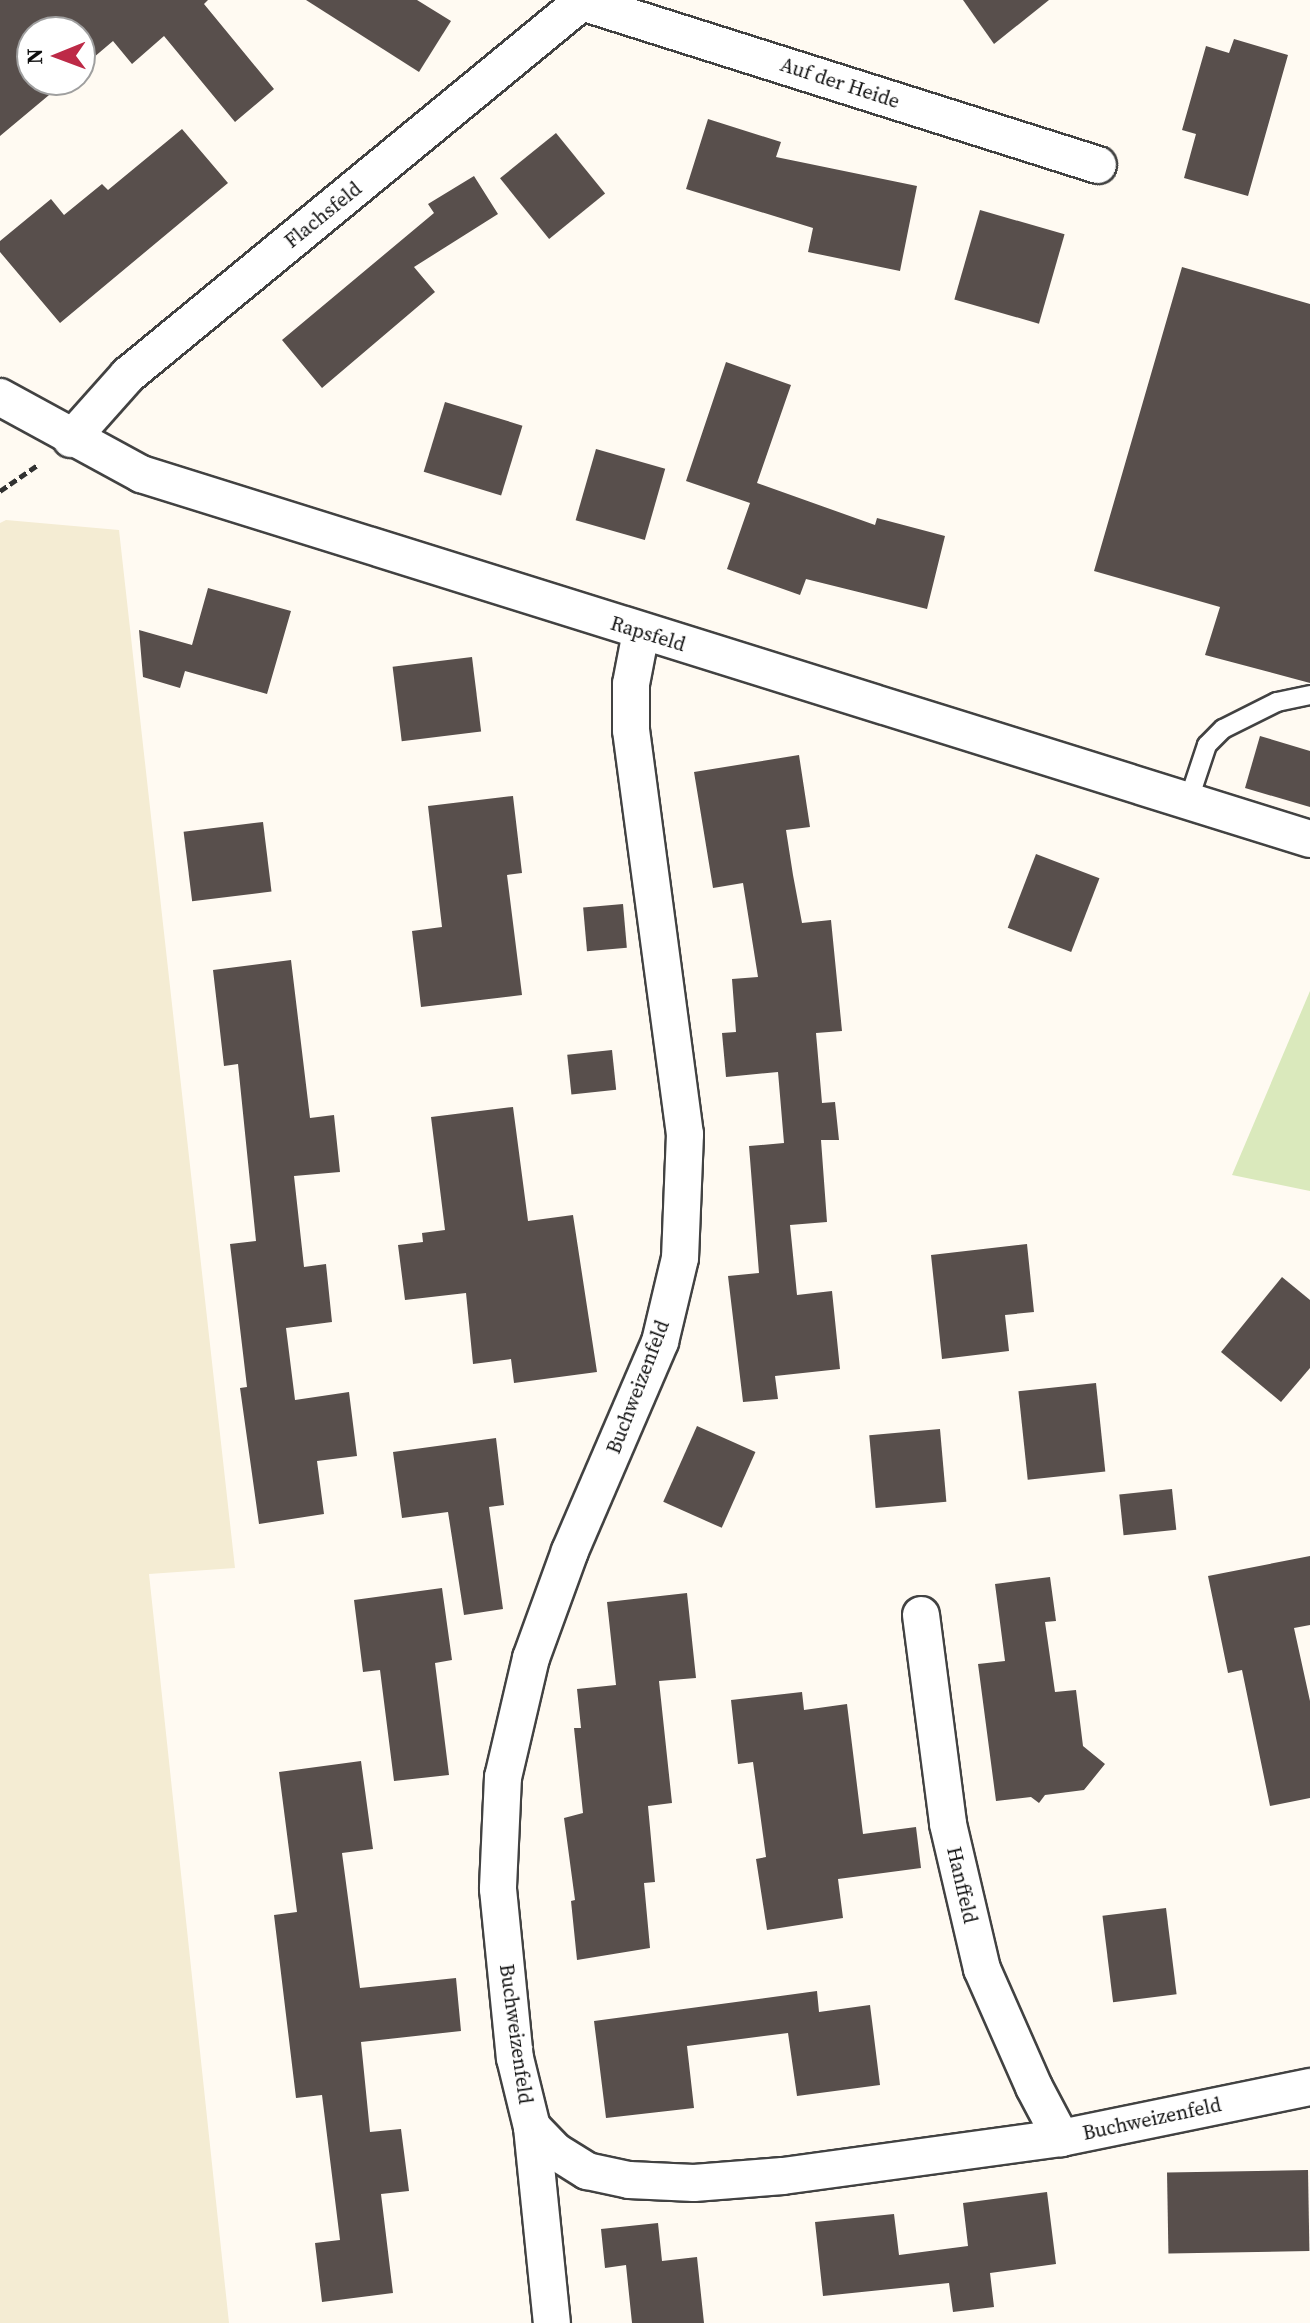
<!DOCTYPE html>
<html>
<head>
<meta charset="utf-8">
<style>
	body { margin:0 }
	#map { position:relative; width:1310px; height:2323px; overflow:hidden; background:#fffaf2; font-family:"Source Serif 4",serif }
	div>[style] { position:absolute }
	.farmland>* { inset:0; background:#f4ecd3 }
	.green>* { inset:0; background:#dae9bc }
	.building>* { inset:0; background:#584f4c; transform-origin:0 0 }
	.path>* { height:5px; margin-top:-2.5px; transform-origin:0; background:repeating-linear-gradient(90deg,#313131 0 8px,transparent 0 12px) }
	.roads { filter:drop-shadow(2px 0 #424242) drop-shadow(-2px 0 #424242) drop-shadow(0 2px #424242) drop-shadow(0 -2px #424242) }
	.lane>* { height:18px; margin:-9px; padding:0 9px; transform-origin:9px; border-radius:9px; background:#fff }
	.street>* { height:36px; margin:-18px; padding:0 18px; transform-origin:18px; border-radius:18px; background:#fff }
	span { translate:-50% -50%; white-space:nowrap; text-align:center; line-height:1.15; -webkit-text-stroke:8px #fff; paint-order:stroke }
	.street-label { font-size:20px; color:#0f0f0f }
	.north { position:absolute; left:16px; top:16px; width:80px; height:80px; box-sizing:border-box; background:#fff; border:2px solid #9f9f9f; border-radius:50%; rotate:269deg; font-size:22px; font-weight:700; line-height:32px; text-align:center; color:#0f0f0f }
	.north::after { content:''; display:block; margin:auto; width:28px; height:36px; background:#bd2a47; clip-path:polygon(50% 0,100% 100%,50% 72%,0 100%) }
</style>
</head>
<body>
<div id="map">
	<div class="farmland">
		<i style="clip-path:polygon(6px 520px,119px 530px,235px 1568px,149px 1574px,229px 2323px,0 2323px,0 523px)"></i>
	</div>
	<div class="green">
		<i style="clip-path:polygon(1310px 991px,1310px 1191px,1232px 1175px)"></i>
	</div>
	<div class="building">
		<i style="clip-path:polygon(0 0,208px 0,204px 4px,274px 89px,235px 122px,164px 36px,132px 64px,113px 41px,80px 69px,80px 32px,32px 32px,32px 80px,67px 80px,0 136px)"></i>
		<i style="clip-path:polygon(306px 0,417px 0,451px 21px,419px 72px)"></i>
		<i style="clip-path:polygon(963px 0,1049px 0,994px 44px)"></i>
		<i style="clip-path:polygon(1234px 39px,1288px 55px,1248px 196px,1184px 178px,1196px 134px,1182px 130px,1206px 46px,1229px 53px)"></i>
		<i style="clip-path:polygon(708px 119px,781px 142px,776px 157px,917px 186px,900px 271px,808px 252px,813px 228px,686px 189px)"></i>
		<i style="clip-path:polygon(182px 129px,228px 183px,60px 323px,0 252px,0 241px,51px 199px,64px 215px,102px 184px,108px 190px)"></i>
		<i style="left:556px;top:133px;width:78px;height:72px;rotate:51deg"></i>
		<i style="clip-path:polygon(474px 176px,498px 214px,414px 267px,435px 292px,322px 388px,282px 340px,434px 213px,428px 204px)"></i>
		<i style="left:980px;top:210px;width:88px;height:93px;rotate:16deg"></i>
		<i style="clip-path:polygon(1182px 267px,1310px 304px,1310px 683px,1205px 655px,1220px 607px,1094px 571px)"></i>
		<i style="clip-path:polygon(726px 362px,791px 385px,757px 483px,875px 525px,877px 518px,945px 536px,927px 609px,806px 579px,800px 595px,727px 569px,750px 503px,686px 481px)"></i>
		<i style="left:445px;top:402px;width:81px;height:73px;rotate:17deg"></i>
		<i style="left:596px;top:449px;width:72px;height:74px;rotate:16deg"></i>
		<i style="clip-path:polygon(208px 588px,291px 611px,267px 694px,185px 671px,180px 688px,143px 677px,139px 630px,192px 645px)"></i>
		<i style="left:472px;top:657px;width:75px;height:80px;rotate:83deg"></i>
		<i style="clip-path:polygon(1260px 736px,1310px 751px,1310px 807px,1245px 788px)"></i>
		<i style="clip-path:polygon(799px 755px,810px 827px,786px 830px,793px 875px,802px 923px,831px 920px,842px 1031px,816px 1033px,822px 1103px,835px 1102px,839px 1140px,821px 1140px,827px 1222px,790px 1225px,797px 1295px,832px 1291px,840px 1369px,775px 1376px,778px 1399px,743px 1402px,728px 1276px,759px 1273px,749px 1146px,784px 1143px,778px 1072px,726px 1077px,722px 1033px,736px 1032px,732px 979px,758px 977px,743px 883px,713px 888px,694px 772px)"></i>
		<i style="clip-path:polygon(513px 796px,522px 873px,507px 875px,522px 995px,421px 1007px,412px 931px,442px 927px,428px 806px)"></i>
		<i style="left:263px;top:822px;width:70px;height:80px;rotate:83deg"></i>
		<i style="left:1036px;top:854px;width:68px;height:79px;rotate:21deg"></i>
		<i style="left:623px;top:904px;width:44px;height:40px;rotate:85deg"></i>
		<i style="clip-path:polygon(291px 960px,310px 1118px,334px 1115px,340px 1172px,294px 1176px,304px 1267px,326px 1264px,332px 1322px,286px 1328px,295px 1400px,349px 1392px,357px 1456px,317px 1461px,324px 1514px,259px 1524px,240px 1388px,247px 1387px,230px 1244px,256px 1241px,238px 1064px,224px 1066px,213px 970px)"></i>
		<i style="left:612px;top:1050px;width:40px;height:45px;rotate:84deg"></i>
		<i style="clip-path:polygon(513px 1107px,528px 1221px,573px 1215px,597px 1372px,514px 1383px,511px 1359px,473px 1364px,466px 1293px,405px 1300px,398px 1245px,423px 1242px,422px 1233px,445px 1230px,431px 1117px)"></i>
		<i style="clip-path:polygon(1027px 1244px,1034px 1312px,1005px 1315px,1009px 1351px,942px 1359px,931px 1255px)"></i>
		<i style="clip-path:polygon(1282px 1277px,1310px 1300px,1310px 1368px,1281px 1402px,1221px 1352px)"></i>
		<i style="left:1096px;top:1383px;width:89px;height:78px;rotate:84deg"></i>
		<i style="left:697px;top:1426px;width:64px;height:83px;rotate:24deg"></i>
		<i style="left:940px;top:1429px;width:73px;height:71px;rotate:85deg"></i>
		<i style="clip-path:polygon(496px 1438px,504px 1505px,489px 1507px,503px 1609px,464px 1615px,448px 1512px,402px 1518px,393px 1452px)"></i>
		<i style="left:1172px;top:1489px;width:41px;height:53px;rotate:84deg"></i>
		<i style="clip-path:polygon(1310px 1556px,1310px 1625px,1294px 1628px,1310px 1701px,1310px 1798px,1270px 1806px,1242px 1670px,1228px 1673px,1208px 1576px)"></i>
		<i style="clip-path:polygon(1050px 1577px,1056px 1621px,1045px 1622px,1055px 1692px,1076px 1690px,1083px 1746px,1105px 1764px,1084px 1790px,1045px 1795px,1039px 1803px,1031px 1797px,996px 1801px,978px 1664px,1005px 1661px,995px 1584px)"></i>
		<i style="clip-path:polygon(442px 1588px,452px 1660px,435px 1663px,449px 1775px,394px 1781px,380px 1670px,363px 1672px,354px 1600px)"></i>
		<i style="clip-path:polygon(687px 1593px,696px 1678px,659px 1681px,672px 1803px,648px 1806px,655px 1882px,644px 1883px,650px 1948px,577px 1960px,571px 1901px,575px 1900px,564px 1818px,583px 1813px,574px 1728px,581px 1728px,577px 1689px,616px 1685px,607px 1602px)"></i>
		<i style="clip-path:polygon(802px 1692px,804px 1710px,847px 1704px,863px 1834px,916px 1827px,921px 1868px,838px 1879px,843px 1918px,767px 1930px,756px 1859px,766px 1857px,753px 1762px,738px 1764px,731px 1700px)"></i>
		<i style="clip-path:polygon(361px 1761px,373px 1849px,342px 1853px,360px 1988px,456px 1978px,461px 2031px,361px 2042px,370px 2132px,401px 2129px,409px 2191px,381px 2194px,393px 2293px,322px 2302px,315px 2243px,340px 2240px,322px 2095px,296px 2098px,274px 1915px,297px 1912px,279px 1772px)"></i>
		<i style="left:1166px;top:1908px;width:87px;height:64px;rotate:83deg"></i>
		<i style="clip-path:polygon(817px 1991px,819px 2012px,870px 2005px,880px 2085px,797px 2096px,788px 2033px,687px 2046px,694px 2108px,606px 2118px,594px 2021px)"></i>
		<i style="left:1308px;top:2170px;width:81px;height:141px;rotate:89deg"></i>
		<i style="clip-path:polygon(1047px 2192px,1056px 2264px,990px 2273px,994px 2307px,953px 2312px,949px 2283px,823px 2296px,815px 2222px,894px 2214px,899px 2255px,968px 2246px,963px 2203px)"></i>
		<i style="clip-path:polygon(658px 2223px,662px 2261px,697px 2257px,704px 2323px,632px 2323px,626px 2265px,605px 2268px,601px 2229px)"></i>
	</div>
	<div class="path">
		<i style="left:0;top:491px;width:47px;rotate:-34.7deg"></i>
	</div>
	<div class="roads">
		<div class="lane">
			<i style="left:1188px;top:802px;width:60px;rotate:-71.6deg"></i>
			<i style="left:1207px;top:745px;width:23px;rotate:-45deg"></i>
			<i style="left:1223px;top:729px;width:60px;rotate:-26.6deg"></i>
			<i style="left:1277px;top:702px;width:34px;rotate:-12deg"></i>
		</div>
		<div class="street">
			<i style="left:582px;top:2px;width:541px;rotate:17.53deg"></i>
			<i style="left:0;top:397px;width:161px;rotate:28.6deg"></i>
			<i style="left:141px;top:474px;width:1225px;rotate:17.34deg"></i>
			<i style="left:71px;top:439px;width:86px;rotate:-48.3deg"></i>
			<i style="left:128px;top:375px;width:590px;rotate:-39.43deg"></i>
			<i style="left:641px;top:632px;width:53px;rotate:100.9deg"></i>
			<i style="left:631px;top:684px;width:46px;rotate:90deg"></i>
			<i style="left:631px;top:730px;width:408px;rotate:82.4deg"></i>
			<i style="left:685px;top:1134px;width:124px;rotate:92.3deg"></i>
			<i style="left:680px;top:1258px;width:86px;rotate:103.4deg"></i>
			<i style="left:660px;top:1342px;width:228px;rotate:113.3deg"></i>
			<i style="left:570px;top:1551px;width:114px;rotate:110deg"></i>
			<i style="left:531px;top:1658px;width:122px;rotate:103.2deg"></i>
			<i style="left:503px;top:1777px;width:112px;rotate:92.6deg"></i>
			<i style="left:498px;top:1889px;width:170px;rotate:84.3deg"></i>
			<i style="left:515px;top:2058px;width:71px;rotate:76.2deg"></i>
			<i style="left:532px;top:2127px;width:33px;rotate:46deg"></i>
			<i style="left:555px;top:2151px;width:38px;rotate:32deg"></i>
			<i style="left:587px;top:2171px;width:43px;rotate:12.1deg"></i>
			<i style="left:629px;top:2180px;width:65px;rotate:2.6deg"></i>
			<i style="left:694px;top:2183px;width:89px;rotate:-4.5deg"></i>
			<i style="left:783px;top:2176px;width:281px;rotate:-7.8deg"></i>
			<i style="left:1061px;top:2138px;width:254px;rotate:-11.6deg"></i>
			<i style="left:921px;top:1615px;width:211px;rotate:82.6deg"></i>
			<i style="left:948px;top:1824px;width:149px;rotate:76.8deg"></i>
			<i style="left:982px;top:1969px;width:129px;rotate:66.2deg"></i>
			<i style="left:1034px;top:2087px;width:58px;rotate:62.1deg"></i>
			<i style="left:532px;top:2127px;width:197px;rotate:84.2deg"></i>
		</div>
	</div>
	<div class="street-label">
		<span style="left:840px;top:83px;rotate:18deg">Auf der Heide</span>
		<span style="left:323px;top:215px;rotate:-39deg">Flachsfeld</span>
		<span style="left:648px;top:634px;rotate:17deg">Rapsfeld</span>
		<span style="left:638px;top:1387px;rotate:-69deg">Buchweizenfeld</span>
		<span style="left:962px;top:1885px;rotate:77deg">Hanffeld</span>
		<span style="left:516px;top:2034px;rotate:82deg">Buchweizenfeld</span>
		<span style="left:1152px;top:2119px;rotate:-12deg">Buchweizenfeld</span>
	</div>
	<div class="north">N</div>
</div>
</body>
</html>
